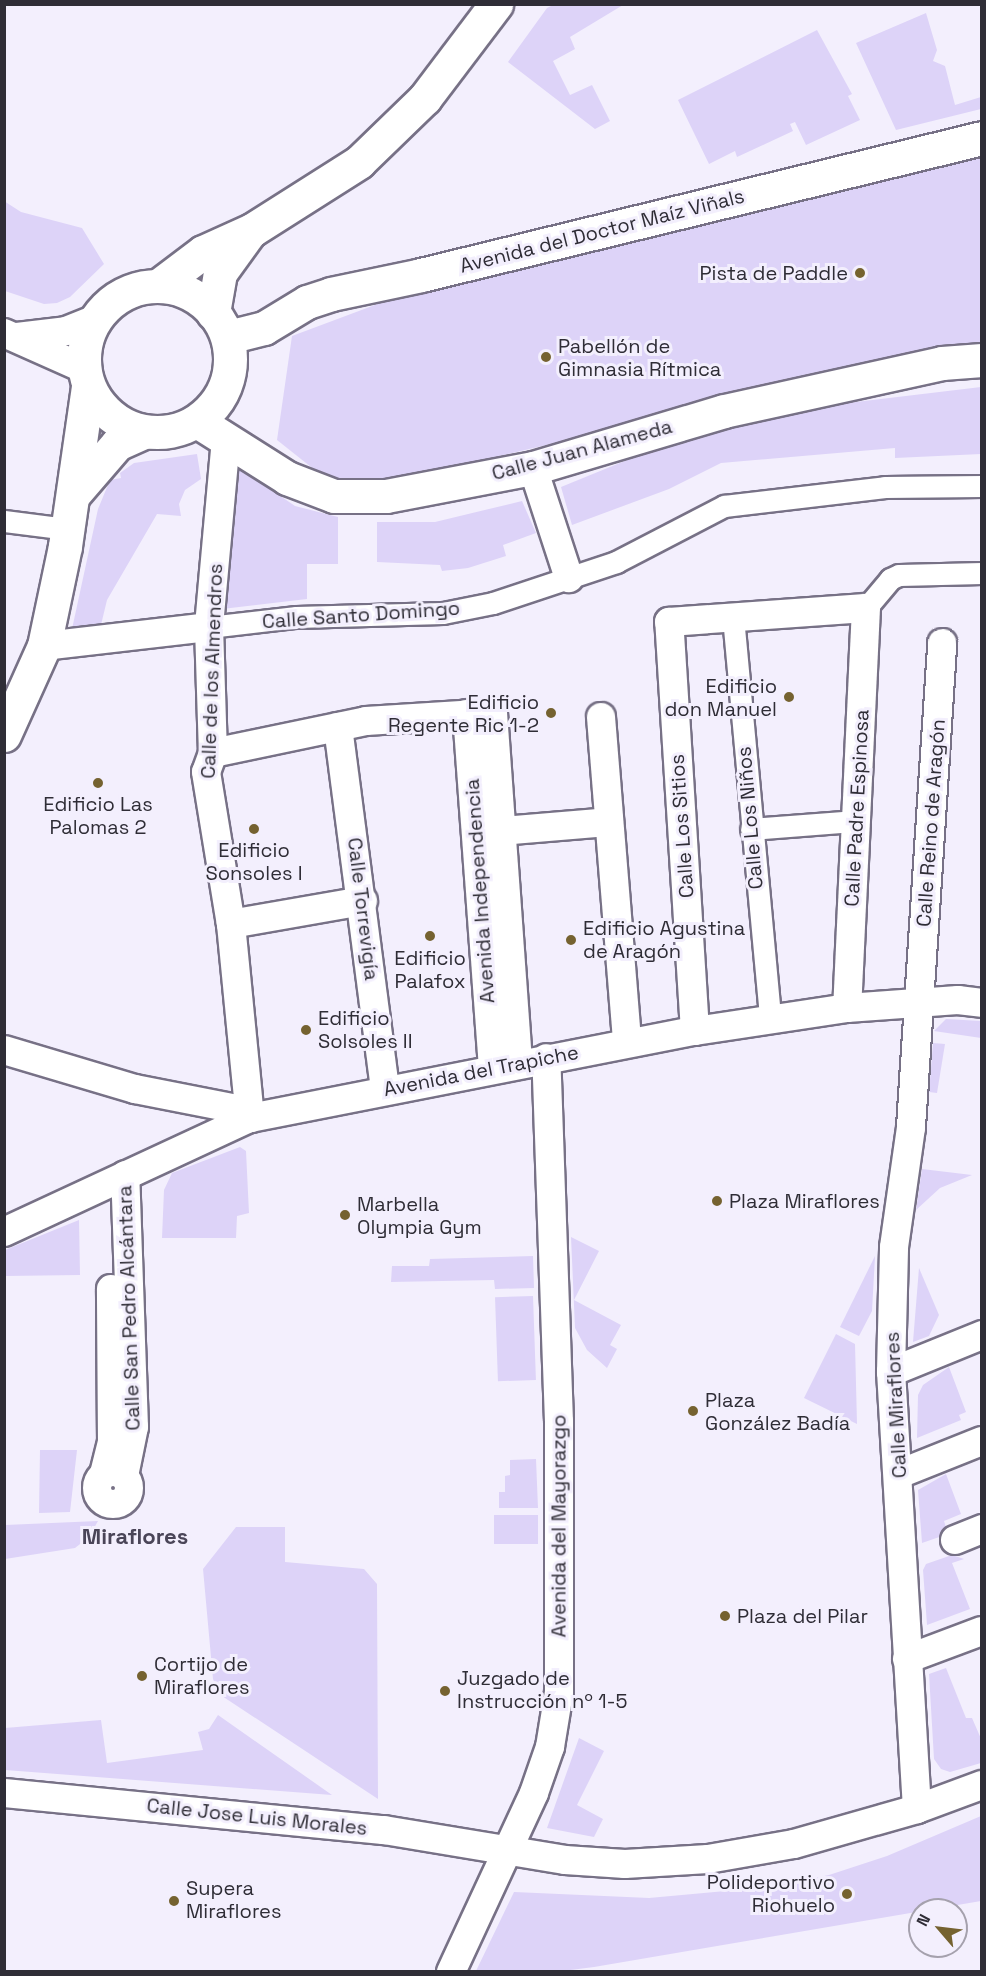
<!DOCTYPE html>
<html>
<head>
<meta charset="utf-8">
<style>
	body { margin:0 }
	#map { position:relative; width:986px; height:1976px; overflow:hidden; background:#f3effd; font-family:"Space Grotesk",sans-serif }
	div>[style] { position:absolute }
	.green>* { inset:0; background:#ddd3f8; transform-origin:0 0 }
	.roads { filter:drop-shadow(2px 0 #777186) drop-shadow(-2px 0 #777186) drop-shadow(0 2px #777186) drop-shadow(0 -2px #777186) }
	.pedestrian>* { height:21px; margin:-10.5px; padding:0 10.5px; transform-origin:10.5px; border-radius:10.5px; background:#fff }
	.minor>* { height:28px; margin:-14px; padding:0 14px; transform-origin:14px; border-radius:14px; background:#fff }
	.minor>.ring { margin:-14px; padding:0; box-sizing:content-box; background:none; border:28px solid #fff; border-radius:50% }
	.tertiary>* { height:33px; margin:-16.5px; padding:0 16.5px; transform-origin:16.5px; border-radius:16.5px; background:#fff }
	.secondary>* { height:33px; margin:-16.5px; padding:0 16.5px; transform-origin:16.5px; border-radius:16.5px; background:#fff }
	.secondary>.ring { margin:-16.5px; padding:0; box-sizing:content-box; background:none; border:33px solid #fff; border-radius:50% }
	.dots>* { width:16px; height:16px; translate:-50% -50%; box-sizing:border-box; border:3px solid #f3effd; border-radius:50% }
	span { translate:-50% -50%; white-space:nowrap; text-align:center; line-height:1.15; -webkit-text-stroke:6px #f3effd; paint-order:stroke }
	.street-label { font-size:20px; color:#2f2d36 }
	.poi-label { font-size:20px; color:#2f2d36 }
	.right { translate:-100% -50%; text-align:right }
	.left { translate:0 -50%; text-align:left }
	.quarter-label { font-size:22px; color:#4a4558; font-weight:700 }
	.frame { position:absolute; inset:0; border:6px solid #2f2d36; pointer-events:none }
	.north { position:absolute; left:908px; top:1898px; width:60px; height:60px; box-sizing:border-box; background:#f3effd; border:2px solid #a5a1ad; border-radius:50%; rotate:298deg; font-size:16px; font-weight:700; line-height:24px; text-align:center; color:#2f2d36 }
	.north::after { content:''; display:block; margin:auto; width:21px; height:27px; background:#756230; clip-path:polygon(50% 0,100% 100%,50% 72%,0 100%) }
</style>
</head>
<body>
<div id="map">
	<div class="green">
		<i style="clip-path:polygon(555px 4px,623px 5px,570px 37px,575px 49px,553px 61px,570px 95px,592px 85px,610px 121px,595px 129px,508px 62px,547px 8px)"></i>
		<i style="clip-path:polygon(926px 13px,937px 50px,933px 61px,945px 66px,955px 105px,981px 97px,981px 109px,896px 130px,856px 43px)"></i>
		<i style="clip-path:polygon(817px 30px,852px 94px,848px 96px,860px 120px,806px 145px,795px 122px,790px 124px,793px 131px,737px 157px,735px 151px,709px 164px,678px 100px)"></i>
		<i style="clip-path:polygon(981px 146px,981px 343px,406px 478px,335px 486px,277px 440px,292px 336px,415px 290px)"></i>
		<i style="clip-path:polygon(4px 201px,21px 212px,82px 228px,104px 264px,70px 297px,57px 303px,44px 304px,5px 291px)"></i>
		<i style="clip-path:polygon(981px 387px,981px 454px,895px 458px,895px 448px,721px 463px,669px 489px,572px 525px,561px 487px,681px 438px,730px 423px,814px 407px)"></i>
		<i style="clip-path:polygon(197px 454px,201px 479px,185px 490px,179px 504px,181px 516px,157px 514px,107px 600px,100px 629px,72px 629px,98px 509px,110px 480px,121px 478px,120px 473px,134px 463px)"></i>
		<i style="clip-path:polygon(241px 469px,295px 506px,338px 517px,338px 564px,307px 564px,307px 599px,222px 609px,237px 470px)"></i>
		<i style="clip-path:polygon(522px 501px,536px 533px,503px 545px,506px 556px,468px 568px,442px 571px,440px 565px,377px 562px,377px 522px,435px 522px)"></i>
		<i style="clip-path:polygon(946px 1019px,981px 1021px,981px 1038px,934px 1031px)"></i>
		<i style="clip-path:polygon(933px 1043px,945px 1044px,937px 1093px,929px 1092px)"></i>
		<i style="clip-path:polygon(240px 1147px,246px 1151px,249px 1213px,237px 1216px,236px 1238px,162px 1238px,164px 1190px,172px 1173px)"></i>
		<i style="clip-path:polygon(922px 1169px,972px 1175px,940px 1188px,916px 1210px)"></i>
		<i style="clip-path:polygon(79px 1220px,80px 1275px,5px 1276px,5px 1250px)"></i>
		<i style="clip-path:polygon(571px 1237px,599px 1251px,574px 1300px,621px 1325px,610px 1345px,617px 1349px,607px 1368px,587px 1350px,575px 1328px)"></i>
		<i style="clip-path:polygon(533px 1256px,534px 1288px,495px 1289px,494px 1280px,391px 1282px,392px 1266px,429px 1266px,430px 1259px)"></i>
		<i style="clip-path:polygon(875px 1256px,872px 1311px,859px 1336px,840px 1327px)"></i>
		<i style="clip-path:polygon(919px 1268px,939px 1315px,929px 1336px,913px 1342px)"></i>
		<i style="left:533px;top:1296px;width:84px;height:38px;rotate:88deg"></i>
		<i style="clip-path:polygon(836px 1334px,855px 1344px,857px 1424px,804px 1398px)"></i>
		<i style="clip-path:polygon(949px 1367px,966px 1412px,959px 1415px,961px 1420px,917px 1438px,918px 1395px,923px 1385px)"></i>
		<i style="clip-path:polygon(40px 1450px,77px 1450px,70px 1512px,39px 1513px)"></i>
		<i style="clip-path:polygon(536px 1459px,538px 1508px,499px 1508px,499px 1492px,505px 1492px,505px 1476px,510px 1475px,510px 1460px)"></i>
		<i style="clip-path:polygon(946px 1474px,961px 1514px,944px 1521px,948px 1534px,922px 1543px,918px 1490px)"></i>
		<i style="left:538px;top:1515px;width:29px;height:44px;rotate:90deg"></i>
		<i style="clip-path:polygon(98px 1521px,89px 1537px,75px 1548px,5px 1559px,5px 1525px)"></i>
		<i style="clip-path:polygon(236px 1527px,285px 1527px,285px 1562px,364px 1569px,377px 1584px,378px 1799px,219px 1694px,213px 1679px,203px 1569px)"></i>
		<i style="clip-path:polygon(952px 1555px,964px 1559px,952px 1563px,970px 1609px,927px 1625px,923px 1570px,926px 1564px)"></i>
		<i style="clip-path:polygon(946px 1668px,966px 1718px,972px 1718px,982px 1741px,981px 1763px,950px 1772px,941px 1769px,934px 1759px,929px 1674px)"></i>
		<i style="clip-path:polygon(218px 1715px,332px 1795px,5px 1770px,5px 1728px,101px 1720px,107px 1763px,203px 1750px,198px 1732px,209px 1729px)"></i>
		<i style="clip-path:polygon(579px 1738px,604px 1751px,577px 1805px,603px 1819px,594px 1837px,547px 1828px)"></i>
		<i style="clip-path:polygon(981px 1816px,981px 1901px,594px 1967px,555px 1972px,476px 1971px,514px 1892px,649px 1898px,770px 1887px,829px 1875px,887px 1856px)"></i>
	</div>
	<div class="roads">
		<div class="pedestrian">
			<i style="left:4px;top:521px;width:64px;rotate:7.2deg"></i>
			<i style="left:866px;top:608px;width:38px;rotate:-50deg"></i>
			<i style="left:890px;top:579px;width:10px;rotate:-24deg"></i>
			<i style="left:899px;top:575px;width:83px;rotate:-1.4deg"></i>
			<i style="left:733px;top:617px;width:404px;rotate:84.7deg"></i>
			<i style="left:209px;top:627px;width:88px;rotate:-6.6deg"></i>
			<i style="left:296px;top:617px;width:147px;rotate:-1.6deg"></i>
			<i style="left:443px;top:613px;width:51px;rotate:-11.3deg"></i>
			<i style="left:493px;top:603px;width:130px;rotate:-18.4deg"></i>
			<i style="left:616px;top:562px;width:122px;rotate:-27.4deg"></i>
			<i style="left:724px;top:506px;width:162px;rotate:-6.7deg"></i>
			<i style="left:885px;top:487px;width:97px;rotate:-0.6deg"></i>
			<i style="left:751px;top:829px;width:105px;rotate:-4.4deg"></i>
		</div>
		<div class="minor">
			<i style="left:4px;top:333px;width:86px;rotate:23.9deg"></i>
			<i style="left:17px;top:337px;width:49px;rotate:-7deg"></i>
			<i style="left:66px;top:331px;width:31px;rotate:-22deg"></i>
			<i style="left:226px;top:439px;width:189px;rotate:95.2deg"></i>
			<i style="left:209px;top:627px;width:126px;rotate:88.2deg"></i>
			<i style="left:213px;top:753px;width:20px;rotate:110deg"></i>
			<i style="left:206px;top:772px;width:154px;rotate:80.7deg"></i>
			<i style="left:231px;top:924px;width:195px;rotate:84.4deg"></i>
			<i style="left:533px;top:468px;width:116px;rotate:71.9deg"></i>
			<i style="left:44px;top:646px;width:166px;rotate:-6.6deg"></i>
			<i style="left:467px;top:714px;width:354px;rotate:85.8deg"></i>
			<i style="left:601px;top:717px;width:327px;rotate:85.4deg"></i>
			<i style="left:338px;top:727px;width:366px;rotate:82.6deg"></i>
			<i style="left:213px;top:753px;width:156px;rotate:-11.8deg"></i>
			<i style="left:366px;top:721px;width:127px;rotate:-3.6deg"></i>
			<i style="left:493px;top:713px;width:350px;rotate:85.9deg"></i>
			<i style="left:502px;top:831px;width:107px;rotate:-4.8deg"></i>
			<i style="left:231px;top:924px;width:134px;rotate:-9.9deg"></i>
			<i style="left:695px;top:1031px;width:410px;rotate:-93.6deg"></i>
			<i style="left:669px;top:622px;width:197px;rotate:-4.1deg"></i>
			<i style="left:866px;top:608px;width:400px;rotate:92.7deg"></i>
			<i style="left:4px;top:1050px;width:137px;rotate:16.6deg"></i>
			<i style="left:135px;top:1089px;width:104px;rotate:11.1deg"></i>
			<i style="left:237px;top:1109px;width:16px;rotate:35deg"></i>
			<i style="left:4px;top:1232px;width:271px;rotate:-24.9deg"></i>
			<i style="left:250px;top:1118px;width:453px;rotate:-11.1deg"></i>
			<i style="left:695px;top:1031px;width:154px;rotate:-8.6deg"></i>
			<i style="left:847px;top:1008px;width:111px;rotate:-4.1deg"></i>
			<i style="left:958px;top:1000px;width:24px;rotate:7deg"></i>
			<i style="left:891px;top:1372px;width:98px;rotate:-22.1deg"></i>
			<i class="ring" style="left:97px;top:1472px;width:4px;height:4px"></i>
			<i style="left:104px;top:1474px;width:33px;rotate:-76deg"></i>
			<i style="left:112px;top:1442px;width:153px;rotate:-90.4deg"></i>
			<i style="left:899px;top:1474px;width:89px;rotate:-21.7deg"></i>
			<i style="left:124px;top:1476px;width:50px;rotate:-78.5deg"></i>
			<i style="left:134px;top:1427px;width:252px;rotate:-92deg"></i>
			<i style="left:955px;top:1540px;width:29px;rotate:-22deg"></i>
			<i style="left:907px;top:1659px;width:80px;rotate:-20.5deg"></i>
			<i style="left:4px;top:1793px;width:382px;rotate:5.6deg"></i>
			<i style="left:384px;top:1830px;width:183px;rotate:9.4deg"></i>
			<i style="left:565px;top:1860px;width:60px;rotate:3.8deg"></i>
			<i style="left:625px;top:1864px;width:83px;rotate:-3.4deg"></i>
			<i style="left:708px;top:1859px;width:87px;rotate:-9.9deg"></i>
			<i style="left:794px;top:1844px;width:128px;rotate:-15.9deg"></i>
			<i style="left:917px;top:1809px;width:69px;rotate:-20.3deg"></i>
			<i style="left:917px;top:1809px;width:438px;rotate:-93.4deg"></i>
			<i style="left:891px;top:1372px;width:125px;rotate:-88.6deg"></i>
			<i style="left:894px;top:1247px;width:121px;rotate:-81.9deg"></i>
			<i style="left:911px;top:1127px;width:485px;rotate:-86.3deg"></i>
			<i style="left:451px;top:1972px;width:197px;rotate:-65.1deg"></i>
			<i style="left:534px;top:1793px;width:49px;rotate:-70.8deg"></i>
			<i style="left:550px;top:1747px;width:56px;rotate:-80.7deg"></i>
			<i style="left:559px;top:1692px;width:270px;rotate:-90deg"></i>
			<i style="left:559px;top:1422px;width:364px;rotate:-92deg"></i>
		</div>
		<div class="tertiary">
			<i style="left:228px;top:337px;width:37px;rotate:-14deg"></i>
			<i style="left:264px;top:328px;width:50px;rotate:-31.2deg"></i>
			<i style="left:307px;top:302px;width:25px;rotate:-18deg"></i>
			<i style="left:331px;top:294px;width:92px;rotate:-11.9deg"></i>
			<i style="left:421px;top:275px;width:577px;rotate:-13.72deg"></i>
			<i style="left:197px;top:421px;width:107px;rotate:32.3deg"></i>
			<i style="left:287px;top:478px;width:50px;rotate:21deg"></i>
			<i style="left:334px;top:496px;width:52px"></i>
			<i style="left:386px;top:496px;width:150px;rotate:-10.8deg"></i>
			<i style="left:533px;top:468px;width:199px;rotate:-16.6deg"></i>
			<i style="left:724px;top:411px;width:223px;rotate:-12.4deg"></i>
			<i style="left:942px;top:363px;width:40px;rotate:-4.3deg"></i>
		</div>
		<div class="secondary">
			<i class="ring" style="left:84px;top:286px;width:113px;height:113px"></i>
			<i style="left:158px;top:286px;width:56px;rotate:-37.1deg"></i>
			<i style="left:203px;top:252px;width:54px;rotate:-24.2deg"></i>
			<i style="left:252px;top:230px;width:127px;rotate:-32.4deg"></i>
			<i style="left:359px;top:162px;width:92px;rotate:-44.1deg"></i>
			<i style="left:425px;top:98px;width:118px;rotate:-52.9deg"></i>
			<i style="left:213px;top:313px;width:41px;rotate:-80.1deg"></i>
			<i style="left:220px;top:273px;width:49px;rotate:-54.1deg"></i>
			<i style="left:74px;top:494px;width:66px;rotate:-49.3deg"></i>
			<i style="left:117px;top:444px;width:30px;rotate:-24deg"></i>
			<i style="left:4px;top:735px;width:98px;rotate:-65.8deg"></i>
			<i style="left:44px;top:646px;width:102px;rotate:-78.1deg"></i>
			<i style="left:65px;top:546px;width:161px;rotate:-81.8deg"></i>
		</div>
	</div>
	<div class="dots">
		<i style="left:860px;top:273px;background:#756230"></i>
		<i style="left:546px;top:357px;background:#756230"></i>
		<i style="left:789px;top:697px;background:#756230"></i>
		<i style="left:551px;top:713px;background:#756230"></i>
		<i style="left:98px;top:783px;background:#756230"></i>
		<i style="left:254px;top:829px;background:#756230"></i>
		<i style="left:430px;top:936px;background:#756230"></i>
		<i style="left:571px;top:940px;background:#756230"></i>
		<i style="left:306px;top:1030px;background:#756230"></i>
		<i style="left:717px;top:1201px;background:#756230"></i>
		<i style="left:345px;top:1215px;background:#756230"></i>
		<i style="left:693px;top:1411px;background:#756230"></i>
		<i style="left:725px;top:1616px;background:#756230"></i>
		<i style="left:142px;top:1676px;background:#756230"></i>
		<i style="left:445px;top:1691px;background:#756230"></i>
		<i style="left:847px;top:1894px;background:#756230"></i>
		<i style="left:174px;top:1901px;background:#756230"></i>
	</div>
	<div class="street-label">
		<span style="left:602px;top:231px;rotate:-14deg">Avenida del Doctor Maíz Viñals</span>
		<span style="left:582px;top:450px;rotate:-15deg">Calle Juan Alameda</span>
		<span style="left:361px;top:615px;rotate:-4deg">Calle Santo Domingo</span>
		<span style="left:212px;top:671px;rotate:-88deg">Calle de los Almendros</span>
		<span style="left:857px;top:808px;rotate:-87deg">Calle Padre Espinosa</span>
		<span style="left:750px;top:818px;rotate:-95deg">Calle Los Niños</span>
		<span style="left:931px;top:823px;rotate:-86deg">Calle Reino de Aragón</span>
		<span style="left:682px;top:826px;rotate:-94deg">Calle Los Sitios</span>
		<span style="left:480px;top:891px;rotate:-94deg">Avenida Independencia</span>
		<span style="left:363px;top:909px;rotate:83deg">Calle Torrevigía</span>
		<span style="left:481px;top:1071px;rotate:-11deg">Avenida del Trapiche</span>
		<span style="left:129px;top:1308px;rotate:-92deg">Calle San Pedro Alcántara</span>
		<span style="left:896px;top:1405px;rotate:-93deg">Calle Miraflores</span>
		<span style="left:559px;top:1526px;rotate:-90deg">Avenida del Mayorazgo</span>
		<span style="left:257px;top:1817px;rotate:6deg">Calle Jose Luis Morales</span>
	</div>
	<div class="poi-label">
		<span class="right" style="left:848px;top:273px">Pista de Paddle</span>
		<span class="left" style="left:558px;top:358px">Pabellón de<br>Gimnasia Rítmica</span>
		<span class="right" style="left:777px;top:698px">Edificio<br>don Manuel</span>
		<span class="right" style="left:539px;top:714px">Edificio<br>Regente Ric 1-2</span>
		<span style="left:98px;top:816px">Edificio Las<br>Palomas 2</span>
		<span style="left:254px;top:862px">Edificio<br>Sonsoles I</span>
		<span class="left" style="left:583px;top:940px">Edificio Agustina<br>de Aragón</span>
		<span style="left:430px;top:970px">Edificio<br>Palafox</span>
		<span class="left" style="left:318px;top:1030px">Edificio<br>Solsoles II</span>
		<span class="left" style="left:729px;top:1201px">Plaza Miraflores</span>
		<span class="left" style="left:357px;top:1216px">Marbella<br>Olympia Gym</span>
		<span class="left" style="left:705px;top:1412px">Plaza<br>González Badía</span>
		<span class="left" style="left:737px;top:1616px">Plaza del Pilar</span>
		<span class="left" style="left:154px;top:1676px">Cortijo de<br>Miraflores</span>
		<span class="left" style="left:457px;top:1690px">Juzgado de<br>Instrucción nº 1-5</span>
		<span class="right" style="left:835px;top:1894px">Polideportivo<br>Riohuelo</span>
		<span class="left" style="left:186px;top:1900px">Supera<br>Miraflores</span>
	</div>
	<div class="quarter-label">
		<span style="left:135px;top:1537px">Miraflores</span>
	</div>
	<div class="frame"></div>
	<div class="north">N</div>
</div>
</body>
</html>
